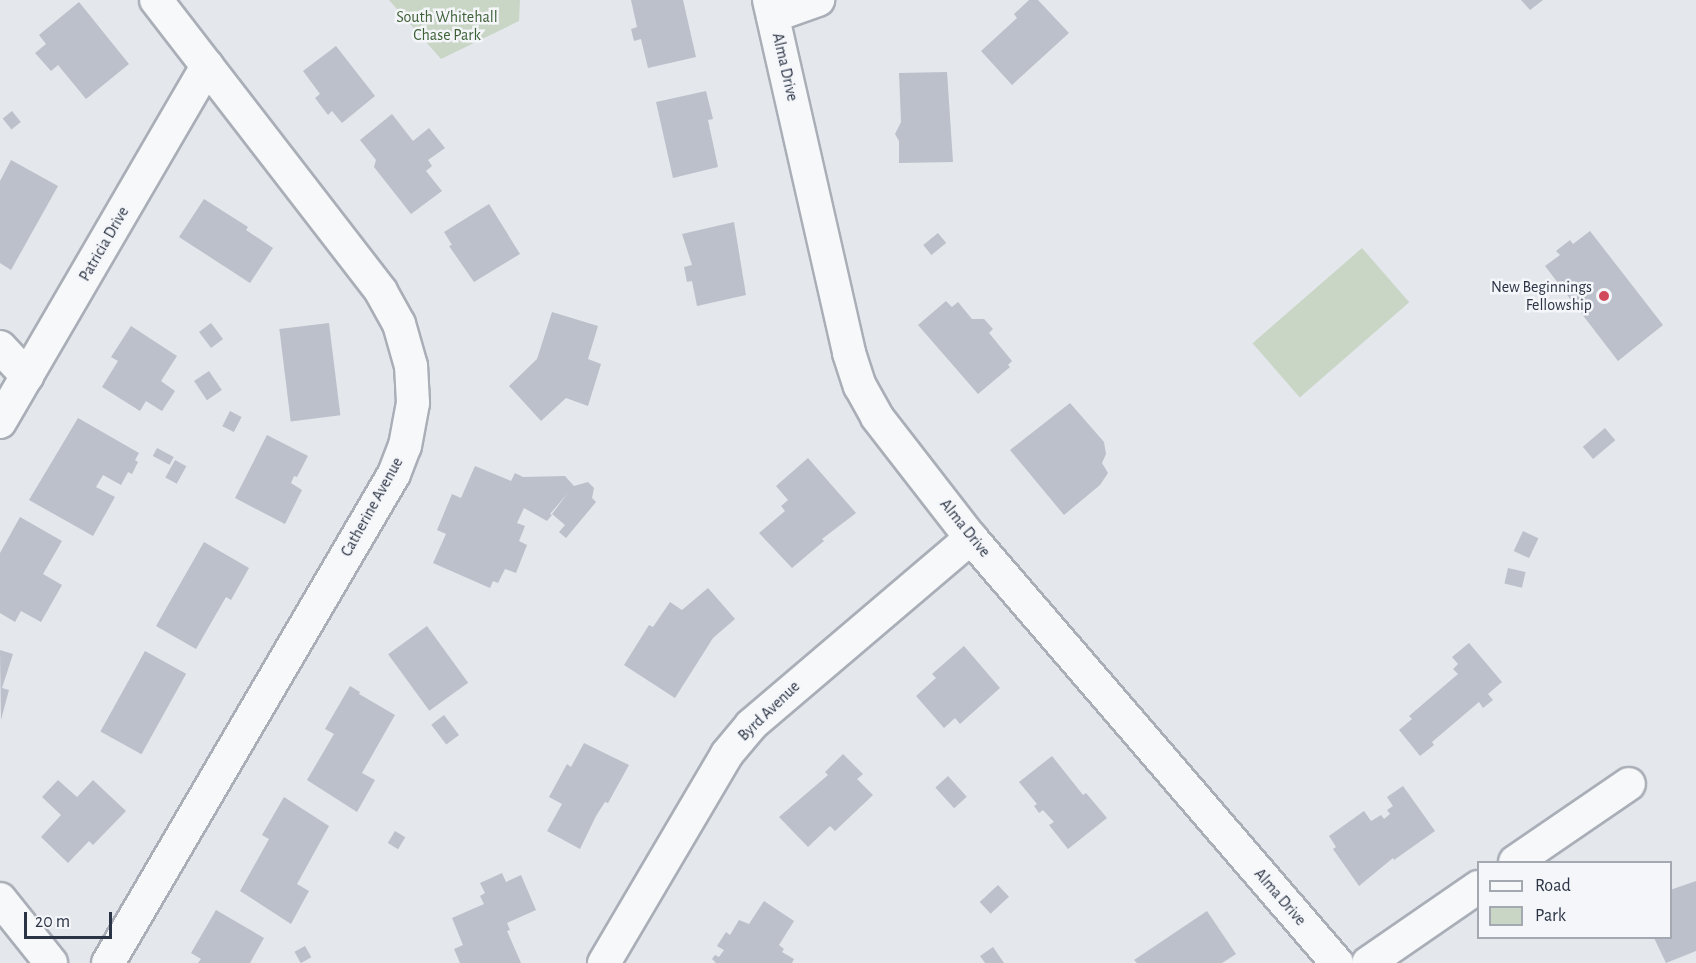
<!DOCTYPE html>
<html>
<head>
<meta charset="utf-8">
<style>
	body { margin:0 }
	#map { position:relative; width:1696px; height:963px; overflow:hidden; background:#e4e7ec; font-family:"Alegreya Sans",sans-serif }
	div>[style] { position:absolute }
	.green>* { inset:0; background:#c9d6c5; transform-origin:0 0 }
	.building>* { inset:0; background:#bbc0ca; transform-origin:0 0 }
	.roads { filter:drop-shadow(2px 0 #a9aeb7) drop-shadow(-2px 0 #a9aeb7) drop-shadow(0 2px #a9aeb7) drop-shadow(0 -2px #a9aeb7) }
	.street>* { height:32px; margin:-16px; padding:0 16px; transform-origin:16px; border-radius:16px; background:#f7f8fa }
	.dots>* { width:16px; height:16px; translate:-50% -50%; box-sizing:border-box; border:3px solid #f4f6f9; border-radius:50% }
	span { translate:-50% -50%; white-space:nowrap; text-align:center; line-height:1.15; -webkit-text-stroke:5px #f4f6f9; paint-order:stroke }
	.park-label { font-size:16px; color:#3f6138 }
	.street-label { font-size:16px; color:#2b3445 }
	.poi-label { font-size:16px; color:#2b3445 }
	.right { translate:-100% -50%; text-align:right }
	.legend { position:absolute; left:1477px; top:861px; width:195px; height:78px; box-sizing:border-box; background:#f4f6f9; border:2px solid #a4a8b1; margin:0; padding:8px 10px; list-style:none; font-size:18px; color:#2b3445 }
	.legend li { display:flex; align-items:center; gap:12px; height:30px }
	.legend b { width:30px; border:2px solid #a4a8b1 }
	.scale { position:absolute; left:24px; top:912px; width:88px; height:27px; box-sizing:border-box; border:3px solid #2b3445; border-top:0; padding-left:8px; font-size:18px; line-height:21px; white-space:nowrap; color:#2b3445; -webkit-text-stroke:4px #f4f6f9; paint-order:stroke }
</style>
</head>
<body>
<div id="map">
	<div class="green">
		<i style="clip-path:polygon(389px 0,520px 0,519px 21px,441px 59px)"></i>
		<i style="left:1362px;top:248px;width:72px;height:145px;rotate:49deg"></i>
	</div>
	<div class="building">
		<i style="clip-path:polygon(631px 0,683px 0,696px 57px,648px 68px,641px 39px,634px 41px,631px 29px,637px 27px)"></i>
		<i style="clip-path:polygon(1029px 0,1038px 0,1069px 33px,1012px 85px,981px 51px,1017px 18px,1014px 14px)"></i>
		<i style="clip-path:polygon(1521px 0,1543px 0,1530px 10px)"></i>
		<i style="clip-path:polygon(79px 2px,129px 64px,86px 99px,58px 65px,51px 71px,35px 53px,46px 44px,39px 35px)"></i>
		<i style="clip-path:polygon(336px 46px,375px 96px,342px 123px,332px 111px,328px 115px,315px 98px,320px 94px,303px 71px)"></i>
		<i style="clip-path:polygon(947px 72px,953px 162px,899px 163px,899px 141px,895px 134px,901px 122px,899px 73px)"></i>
		<i style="clip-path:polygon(706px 91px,713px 119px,708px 120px,718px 167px,673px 178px,656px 102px)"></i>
		<i style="left:12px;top:111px;width:14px;height:12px;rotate:51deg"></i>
		<i style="clip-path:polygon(392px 114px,413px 141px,429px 128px,445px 148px,428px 160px,432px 166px,426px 171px,442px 191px,411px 214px,374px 167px,376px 160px,360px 140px)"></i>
		<i style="clip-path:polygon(11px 160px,58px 186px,11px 270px,0 263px,0 181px)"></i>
		<i style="clip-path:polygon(204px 199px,248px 227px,246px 230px,273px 248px,250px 283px,179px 237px)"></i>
		<i style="clip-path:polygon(489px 204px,520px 254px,474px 282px,449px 246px,452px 245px,444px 232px)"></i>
		<i style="clip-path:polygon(734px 222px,746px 295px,697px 306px,692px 281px,687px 282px,684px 267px,692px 265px,682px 234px)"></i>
		<i style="clip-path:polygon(1590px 231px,1663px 325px,1618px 361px,1545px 266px,1560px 255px,1556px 251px,1570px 240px,1573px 244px)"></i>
		<i style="left:938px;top:233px;width:13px;height:19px;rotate:51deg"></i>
		<i style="clip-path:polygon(946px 301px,952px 307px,958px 302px,972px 319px,984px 319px,993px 329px,989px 333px,1012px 361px,1008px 365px,1010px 367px,978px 394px,918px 325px)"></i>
		<i style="clip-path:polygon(552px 312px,598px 326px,588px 359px,601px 364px,588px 406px,566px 398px,541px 421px,509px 386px,537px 359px)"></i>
		<i style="left:211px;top:323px;width:20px;height:15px;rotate:53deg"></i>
		<i style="left:329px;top:323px;width:93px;height:50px;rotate:83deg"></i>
		<i style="clip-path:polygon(131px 326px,177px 356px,161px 381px,175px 391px,162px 411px,146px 401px,140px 411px,102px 387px,118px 361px,111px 357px)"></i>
		<i style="left:209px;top:371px;width:23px;height:18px;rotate:56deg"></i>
		<i style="clip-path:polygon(1070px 403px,1104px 442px,1106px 454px,1102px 463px,1108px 473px,1100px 485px,1064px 515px,1010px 450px)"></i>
		<i style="left:230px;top:411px;width:13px;height:17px;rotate:27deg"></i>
		<i style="clip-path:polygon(78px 418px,139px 453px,135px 460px,138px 462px,132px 474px,128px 472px,121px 485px,103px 475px,96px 487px,115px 497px,93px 536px,29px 500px)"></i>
		<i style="left:1605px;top:428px;width:16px;height:29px;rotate:50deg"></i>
		<i style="clip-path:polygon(267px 435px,308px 456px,297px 477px,294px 476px,291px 483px,302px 490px,285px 524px,235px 498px)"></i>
		<i style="left:157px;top:448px;width:19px;height:9px;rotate:28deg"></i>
		<i style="clip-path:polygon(808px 458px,856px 513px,822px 539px,824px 541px,792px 568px,759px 533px,785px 511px,781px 506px,788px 500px,776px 486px)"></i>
		<i style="left:175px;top:460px;width:13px;height:20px;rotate:29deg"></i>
		<i style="clip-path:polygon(475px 466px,511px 481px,515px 473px,523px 477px,565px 476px,574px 486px,588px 482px,594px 488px,592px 498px,596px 502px,566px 538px,559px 532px,565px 525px,552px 514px,568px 493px,550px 514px,552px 515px,547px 521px,524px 508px,517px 523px,525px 526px,519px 541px,527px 545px,516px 573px,505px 569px,498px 583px,493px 581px,490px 588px,433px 563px,446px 534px,437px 530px,452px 494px,461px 498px)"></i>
		<i style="clip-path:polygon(20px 517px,62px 541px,43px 574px,62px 585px,41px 622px,21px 611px,15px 622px,0 613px,0 553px)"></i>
		<i style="left:1523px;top:531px;width:17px;height:22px;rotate:25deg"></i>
		<i style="clip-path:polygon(204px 542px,249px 568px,231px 600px,226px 597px,196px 649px,156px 626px)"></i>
		<i style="left:1508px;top:568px;width:18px;height:16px;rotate:13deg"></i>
		<i style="clip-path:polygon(708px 588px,735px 619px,713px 638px,675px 698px,624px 665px,649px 625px,653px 627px,670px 602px,682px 610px)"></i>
		<i style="left:427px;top:626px;width:70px;height:48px;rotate:54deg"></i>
		<i style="clip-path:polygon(1469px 643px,1502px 682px,1488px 694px,1493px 700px,1483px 708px,1479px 702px,1432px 742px,1434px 745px,1420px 756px,1399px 730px,1412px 719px,1409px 716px,1458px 674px,1453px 669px,1458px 664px,1452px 657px)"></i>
		<i style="clip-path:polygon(964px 646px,1000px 688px,960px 724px,955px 718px,944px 728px,916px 696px,936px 678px,932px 674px)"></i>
		<i style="clip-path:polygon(0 650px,13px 654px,2px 688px,9px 690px,1px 720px)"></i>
		<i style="left:145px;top:651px;width:47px;height:92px;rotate:29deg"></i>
		<i style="clip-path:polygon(350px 686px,360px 692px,359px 694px,395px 715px,362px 773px,375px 780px,357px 812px,307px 780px,334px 734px,325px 729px)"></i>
		<i style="left:444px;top:715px;width:25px;height:16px;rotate:53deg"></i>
		<i style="clip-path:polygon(584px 743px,629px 765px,608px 803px,605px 802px,596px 816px,580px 849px,547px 831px,562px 804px,549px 797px,567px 764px,571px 767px)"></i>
		<i style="clip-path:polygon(843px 754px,863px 774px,857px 779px,873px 795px,835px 831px,830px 826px,808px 847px,779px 817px,828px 775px,825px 772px)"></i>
		<i style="clip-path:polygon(1052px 756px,1083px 795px,1086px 793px,1107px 818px,1068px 849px,1049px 825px,1054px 822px,1043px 810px,1039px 813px,1034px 806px,1037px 804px,1019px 782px)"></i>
		<i style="left:948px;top:776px;width:28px;height:17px;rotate:48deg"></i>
		<i style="clip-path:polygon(58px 780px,77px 797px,93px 780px,126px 811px,93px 845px,89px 841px,68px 863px,41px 837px,61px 815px,42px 797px)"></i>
		<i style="clip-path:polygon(1403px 786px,1435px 831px,1394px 860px,1393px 858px,1359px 886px,1333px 849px,1336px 847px,1329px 836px,1364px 811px,1371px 821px,1381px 815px,1384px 819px,1390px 814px,1387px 810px,1393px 806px,1387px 797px)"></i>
		<i style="clip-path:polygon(284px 797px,329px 826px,297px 884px,309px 891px,291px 924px,240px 891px,269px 839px,262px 835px)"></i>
		<i style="left:395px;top:831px;width:12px;height:14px;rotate:31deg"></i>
		<i style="clip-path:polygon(502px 873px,506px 882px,521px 875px,536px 910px,507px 923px,510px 930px,507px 931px,521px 963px,460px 963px,454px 949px,463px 945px,452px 918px,484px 904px,480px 896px,485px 893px,480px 883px)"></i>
		<i style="clip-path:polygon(1696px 881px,1696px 951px,1666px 963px,1654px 938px,1670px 938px,1670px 890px)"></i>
		<i style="left:998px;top:885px;width:16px;height:25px;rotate:47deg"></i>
		<i style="clip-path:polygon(764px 901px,794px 921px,779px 945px,784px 949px,782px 952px,794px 959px,792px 963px,716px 963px,712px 959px,715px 955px,719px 957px,724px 950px,717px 946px,726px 932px,730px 935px,739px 920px,749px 924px)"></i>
		<i style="clip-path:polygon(216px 910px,264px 938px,250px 963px,198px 963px,201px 959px,191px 953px)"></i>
		<i style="clip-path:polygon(1207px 911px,1236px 954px,1222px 963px,1137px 963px,1134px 960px)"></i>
		<i style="left:305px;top:946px;width:13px;height:12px;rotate:61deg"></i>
		<i style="clip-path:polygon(993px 947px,1004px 963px,985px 963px,980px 956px)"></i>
	</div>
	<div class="roads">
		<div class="street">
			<i style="left:769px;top:0;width:362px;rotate:77.2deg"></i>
			<i style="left:849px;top:353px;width:35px;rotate:72deg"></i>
			<i style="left:860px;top:386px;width:35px;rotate:61deg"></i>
			<i style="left:877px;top:417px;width:153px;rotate:52.2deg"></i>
			<i style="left:971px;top:538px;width:561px;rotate:49.27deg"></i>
			<i style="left:773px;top:16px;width:48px;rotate:-19.6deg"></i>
			<i style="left:0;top:347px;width:40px;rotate:47deg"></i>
			<i style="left:0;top:422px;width:412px;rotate:-59.8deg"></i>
			<i style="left:1515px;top:862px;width:138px;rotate:-34.4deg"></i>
			<i style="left:0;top:899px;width:82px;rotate:51.4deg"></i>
			<i style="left:108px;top:963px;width:566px;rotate:-59.68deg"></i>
			<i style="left:394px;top:474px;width:30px;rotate:-69deg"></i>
			<i style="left:405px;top:446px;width:44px;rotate:-79.5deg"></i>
			<i style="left:413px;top:403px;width:37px;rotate:-93deg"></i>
			<i style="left:411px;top:366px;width:44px;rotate:-105.9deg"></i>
			<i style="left:399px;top:324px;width:38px;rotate:-119deg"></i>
			<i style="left:381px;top:291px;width:368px;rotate:-127.7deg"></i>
			<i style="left:604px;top:963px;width:243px;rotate:-59.5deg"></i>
			<i style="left:727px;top:754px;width:38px;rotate:-50deg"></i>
			<i style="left:751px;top:725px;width:289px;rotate:-40.4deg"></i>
			<i style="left:1368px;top:963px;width:134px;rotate:-34.6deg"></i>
		</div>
	</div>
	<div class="dots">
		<i style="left:1604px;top:296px;background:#d1495b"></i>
	</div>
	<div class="park-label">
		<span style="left:447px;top:26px">South Whitehall<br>Chase Park</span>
	</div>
	<div class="street-label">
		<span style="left:785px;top:67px;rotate:77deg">Alma Drive</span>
		<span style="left:104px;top:244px;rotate:-60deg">Patricia Drive</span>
		<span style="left:372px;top:507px;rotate:-61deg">Catherine Avenue</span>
		<span style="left:965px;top:528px;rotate:51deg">Alma Drive</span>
		<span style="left:769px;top:711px;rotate:-44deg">Byrd Avenue</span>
		<span style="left:1280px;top:897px;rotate:49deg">Alma Drive</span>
	</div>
	<div class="poi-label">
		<span class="right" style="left:1592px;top:296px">New Beginnings<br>Fellowship</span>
	</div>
	<ul class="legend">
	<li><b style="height:8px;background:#f7f8fa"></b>Road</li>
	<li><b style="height:16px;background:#c9d6c5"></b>Park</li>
	</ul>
	<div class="scale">20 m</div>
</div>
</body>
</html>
